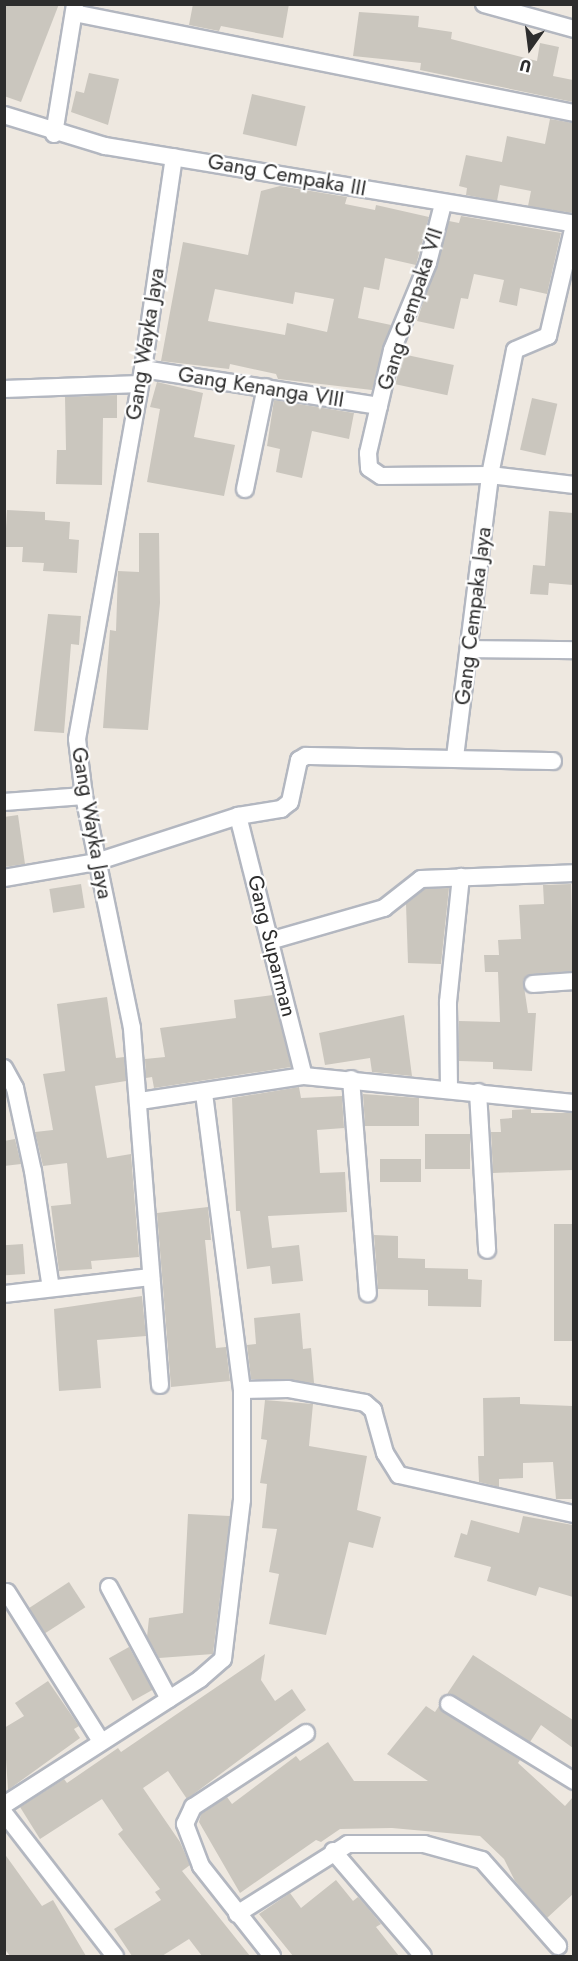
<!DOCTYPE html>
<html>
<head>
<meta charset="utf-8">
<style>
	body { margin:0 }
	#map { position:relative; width:578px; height:1961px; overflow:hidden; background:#eee8e0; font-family:Jost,sans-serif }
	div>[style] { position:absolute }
	.building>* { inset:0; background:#cac6be; transform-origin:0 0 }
	.roads { filter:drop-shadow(2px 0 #b3b7c0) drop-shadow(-2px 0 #b3b7c0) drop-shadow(0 2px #b3b7c0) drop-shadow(0 -2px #b3b7c0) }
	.street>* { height:16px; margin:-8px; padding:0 8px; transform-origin:8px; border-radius:8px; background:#fff }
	span { translate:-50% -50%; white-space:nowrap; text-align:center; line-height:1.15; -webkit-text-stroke:4.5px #fff; paint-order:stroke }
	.street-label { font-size:21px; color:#2d2d2d }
	.frame { position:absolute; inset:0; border:6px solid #2d2d2d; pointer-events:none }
	.north { position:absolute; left:500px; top:18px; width:60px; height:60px; -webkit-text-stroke:4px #fff; paint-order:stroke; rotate:194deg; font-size:16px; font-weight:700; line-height:24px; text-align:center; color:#2d2d2d }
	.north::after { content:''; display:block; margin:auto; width:21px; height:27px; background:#2d2d2d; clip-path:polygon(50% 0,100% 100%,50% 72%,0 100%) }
</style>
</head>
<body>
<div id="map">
	<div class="building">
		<i style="clip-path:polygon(4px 4px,59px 4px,21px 102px,4px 96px)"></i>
		<i style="clip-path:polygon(193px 4px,289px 4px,283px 38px,221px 26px,219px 31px,189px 25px)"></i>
		<i style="clip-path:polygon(359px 12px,419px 16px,418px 27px,452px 32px,451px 39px,537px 61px,540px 43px,559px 47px,553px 76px,573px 80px,573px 102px,420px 70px,421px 63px,353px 56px)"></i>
		<i style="clip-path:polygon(89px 73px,119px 79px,108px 125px,71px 112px,76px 91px,84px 93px)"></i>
		<i style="left:252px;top:94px;width:55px;height:41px;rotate:13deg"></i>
		<i style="clip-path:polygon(550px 119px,573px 123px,573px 213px,528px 206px,531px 191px,500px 185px,497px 201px,466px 195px,467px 188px,459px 186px,466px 155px,502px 162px,507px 136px,545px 144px)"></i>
		<i style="clip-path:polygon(evenodd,280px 186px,347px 197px,345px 204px,375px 210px,376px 205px,429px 217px,416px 265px,385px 258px,379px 290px,364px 287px,358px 318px,391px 325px,372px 390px,278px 379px,276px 374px,230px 364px,229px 369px,161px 361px,183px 242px,248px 255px,261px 191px,280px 186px,215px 289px,293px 304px,295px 292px,334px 299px,327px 332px,287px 323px,285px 335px,208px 321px,215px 289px)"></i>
		<i style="clip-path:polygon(461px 216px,561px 233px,547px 294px,520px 288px,517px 306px,499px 302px,504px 280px,474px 274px,468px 299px,461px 298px,454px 329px,417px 321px,449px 221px,459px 223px)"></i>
		<i style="left:402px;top:354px;width:53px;height:31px;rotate:12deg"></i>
		<i style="clip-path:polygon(157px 382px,203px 393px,194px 437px,235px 445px,224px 496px,147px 482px,160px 409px,150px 407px)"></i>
		<i style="clip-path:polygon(117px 395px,117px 418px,103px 418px,102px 485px,56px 484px,57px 450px,66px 450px,65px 397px)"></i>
		<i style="left:532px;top:398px;width:26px;height:53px;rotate:13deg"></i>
		<i style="clip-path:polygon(274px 400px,354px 413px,349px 439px,312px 431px,302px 478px,276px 472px,280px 449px,267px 446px)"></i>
		<i style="clip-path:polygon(7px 510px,45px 512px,45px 520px,70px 522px,69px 539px,79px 540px,77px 573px,43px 571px,44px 563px,22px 562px,23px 547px,5px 547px)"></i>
		<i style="clip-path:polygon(549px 511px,573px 513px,573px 585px,549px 583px,548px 595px,530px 594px,533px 565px,545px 566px)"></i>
		<i style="clip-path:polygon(139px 533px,159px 533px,160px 603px,148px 730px,103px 728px,110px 630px,116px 631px,118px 571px,139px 572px)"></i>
		<i style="clip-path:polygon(48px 614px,81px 616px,79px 645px,71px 644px,64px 733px,34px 731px)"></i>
		<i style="clip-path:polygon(18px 815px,25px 864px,4px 867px,4px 817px)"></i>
		<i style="left:81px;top:884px;width:24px;height:32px;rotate:81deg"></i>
		<i style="clip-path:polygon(571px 884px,573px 971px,532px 974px,523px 980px,528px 1013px,536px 1013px,532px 1071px,493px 1069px,493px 1062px,459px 1061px,459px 1021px,500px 1022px,498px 972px,485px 972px,484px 955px,499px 955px,498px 940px,521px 939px,519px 905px,544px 904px,543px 885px)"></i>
		<i style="clip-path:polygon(449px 888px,441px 964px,408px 963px,406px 904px,425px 889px)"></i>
		<i style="clip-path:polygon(273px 995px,291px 1067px,154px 1088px,152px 1077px,146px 1078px,145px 1059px,165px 1057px,160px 1028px,236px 1018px,234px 1000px)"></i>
		<i style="clip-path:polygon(107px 997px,116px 1058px,124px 1057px,126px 1081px,95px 1086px,107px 1158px,131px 1154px,139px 1257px,91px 1261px,92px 1269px,59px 1271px,51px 1206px,71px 1204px,67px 1163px,43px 1166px,35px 1132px,53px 1130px,43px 1074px,65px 1071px,57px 1004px)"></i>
		<i style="clip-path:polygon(404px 1015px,412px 1076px,372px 1072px,370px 1058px,325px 1065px,319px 1033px)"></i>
		<i style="clip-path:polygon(299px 1087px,301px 1098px,342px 1096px,344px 1128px,317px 1130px,320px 1173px,345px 1172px,347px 1212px,268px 1216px,272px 1248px,299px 1245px,303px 1281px,272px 1284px,270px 1266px,247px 1269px,240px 1211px,236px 1211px,232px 1098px)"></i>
		<i style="clip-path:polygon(363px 1094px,419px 1098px,419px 1126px,365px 1126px)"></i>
		<i style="clip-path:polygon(531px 1109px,531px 1113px,573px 1113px,573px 1170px,493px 1173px,491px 1132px,501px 1132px,500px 1119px,512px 1118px,512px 1110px)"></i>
		<i style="left:425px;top:1134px;width:45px;height:35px"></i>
		<i style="clip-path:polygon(15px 1139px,21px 1164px,4px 1166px,4px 1141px)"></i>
		<i style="left:380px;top:1159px;width:41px;height:23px"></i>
		<i style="clip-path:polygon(208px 1207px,211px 1240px,205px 1240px,216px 1348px,226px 1347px,230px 1381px,171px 1387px,157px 1213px)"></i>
		<i style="left:573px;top:1224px;width:117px;height:19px;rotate:90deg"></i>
		<i style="clip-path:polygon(374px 1235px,398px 1236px,398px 1258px,425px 1259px,425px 1268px,468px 1269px,468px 1279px,482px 1280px,481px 1307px,428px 1306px,428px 1290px,378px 1289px)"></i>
		<i style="left:23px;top:1244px;width:30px;height:19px;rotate:86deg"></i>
		<i style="clip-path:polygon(142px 1296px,146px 1336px,97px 1340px,101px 1388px,59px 1391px,54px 1309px)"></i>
		<i style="clip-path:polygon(300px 1313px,303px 1349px,311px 1348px,314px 1383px,251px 1379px,247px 1345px,256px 1344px,254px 1318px)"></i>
		<i style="clip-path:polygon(520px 1397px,520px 1404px,573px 1406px,573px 1499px,556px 1499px,553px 1462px,523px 1463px,523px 1478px,499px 1479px,499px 1487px,479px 1482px,478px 1456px,484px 1456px,483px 1398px)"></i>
		<i style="clip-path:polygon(265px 1400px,313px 1404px,309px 1446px,367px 1456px,357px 1510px,381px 1517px,373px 1548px,349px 1542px,326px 1635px,269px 1624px,279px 1574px,269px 1572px,277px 1529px,262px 1528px,267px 1484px,260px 1483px,267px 1440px,261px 1439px)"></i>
		<i style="clip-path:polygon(188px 1514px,230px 1516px,213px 1654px,159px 1658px,147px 1637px,149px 1618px,183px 1613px)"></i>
		<i style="clip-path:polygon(523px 1516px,573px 1525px,573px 1597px,539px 1587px,536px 1596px,487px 1581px,491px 1567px,454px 1557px,461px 1533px,467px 1535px,471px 1520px,519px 1533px)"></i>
		<i style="left:69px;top:1582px;width:30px;height:48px;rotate:57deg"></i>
		<i style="left:129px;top:1647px;width:49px;height:23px;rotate:61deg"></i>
		<i style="clip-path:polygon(265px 1654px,261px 1680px,275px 1701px,292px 1689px,306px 1710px,187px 1799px,168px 1771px,143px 1788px,180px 1842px,190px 1865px,182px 1871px,250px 1956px,202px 1956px,189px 1939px,162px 1956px,132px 1956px,114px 1929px,161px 1900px,155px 1892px,160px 1889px,118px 1834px,123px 1830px,102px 1799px,40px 1839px,20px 1807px,64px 1779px,67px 1783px,118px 1748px,121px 1752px)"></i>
		<i style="clip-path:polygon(473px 1655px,573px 1720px,573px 1748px,541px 1725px,530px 1742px,447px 1694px)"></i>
		<i style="clip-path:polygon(48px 1681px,79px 1726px,74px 1729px,80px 1738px,8px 1790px,4px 1728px,24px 1716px,15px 1703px)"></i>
		<i style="clip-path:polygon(426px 1706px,435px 1712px,439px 1706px,520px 1760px,518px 1763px,565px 1806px,573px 1797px,573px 1894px,547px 1918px,515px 1881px,504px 1859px,480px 1836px,392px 1828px,340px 1829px,321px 1842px,316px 1840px,240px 1893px,199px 1822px,201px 1814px,227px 1797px,232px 1804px,296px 1756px,300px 1761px,328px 1742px,354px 1781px,428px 1781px,387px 1754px)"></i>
		<i style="clip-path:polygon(4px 1853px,42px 1906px,53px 1900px,86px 1956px,10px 1956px,4px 1948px)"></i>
		<i style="clip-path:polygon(336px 1880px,353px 1901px,358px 1897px,367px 1907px,381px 1924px,376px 1927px,399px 1956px,293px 1956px,259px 1914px,290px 1893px,301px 1908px)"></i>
	</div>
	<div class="roads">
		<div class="street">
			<i style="left:484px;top:4px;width:93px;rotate:15.5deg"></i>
			<i style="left:74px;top:13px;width:510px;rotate:11.31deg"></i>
			<i style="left:4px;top:115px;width:106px;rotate:17.1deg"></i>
			<i style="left:105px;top:146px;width:475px;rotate:9.4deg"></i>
			<i style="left:54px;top:134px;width:132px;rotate:-80.8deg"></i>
			<i style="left:443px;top:204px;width:61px;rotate:104.3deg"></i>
			<i style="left:428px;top:263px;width:94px;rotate:112.5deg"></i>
			<i style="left:392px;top:350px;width:106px;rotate:103.1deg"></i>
			<i style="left:368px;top:453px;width:15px;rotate:86deg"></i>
			<i style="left:369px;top:468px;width:14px;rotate:34deg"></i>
			<i style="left:381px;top:476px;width:109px;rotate:-0.5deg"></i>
			<i style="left:490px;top:475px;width:85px;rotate:6.8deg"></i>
			<i style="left:143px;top:369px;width:239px;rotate:8.9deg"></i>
			<i style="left:4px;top:389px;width:136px;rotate:-2.1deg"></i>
			<i style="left:245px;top:489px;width:104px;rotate:-78.4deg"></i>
			<i style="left:470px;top:649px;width:104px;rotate:0.6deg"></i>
			<i style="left:455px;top:757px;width:284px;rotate:-82.9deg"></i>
			<i style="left:490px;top:475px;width:127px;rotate:-78.7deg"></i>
			<i style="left:515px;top:350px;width:36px;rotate:-23deg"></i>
			<i style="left:548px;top:336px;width:114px;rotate:-76.8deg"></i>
			<i style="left:4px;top:802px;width:80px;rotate:-4.3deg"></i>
			<i style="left:238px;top:816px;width:268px;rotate:75.8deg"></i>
			<i style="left:4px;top:878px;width:93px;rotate:-9.9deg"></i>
			<i style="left:96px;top:862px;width:149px;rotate:-17.9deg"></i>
			<i style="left:238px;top:816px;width:44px;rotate:-9.2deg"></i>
			<i style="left:281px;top:809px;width:11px;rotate:-38deg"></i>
			<i style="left:290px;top:802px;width:43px;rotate:-77.9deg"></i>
			<i style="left:299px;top:760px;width:8px;rotate:-30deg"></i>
			<i style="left:306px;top:756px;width:247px;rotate:1.2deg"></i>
			<i style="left:273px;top:940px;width:116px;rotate:-16.1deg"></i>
			<i style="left:384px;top:908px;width:47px;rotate:-38.1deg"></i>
			<i style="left:421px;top:879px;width:153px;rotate:-2.2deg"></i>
			<i style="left:533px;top:984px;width:41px;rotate:-4.2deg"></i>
			<i style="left:4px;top:1068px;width:23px;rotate:61deg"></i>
			<i style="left:15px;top:1088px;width:85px;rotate:77.8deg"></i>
			<i style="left:33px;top:1171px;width:118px;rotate:81.3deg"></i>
			<i style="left:351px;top:1079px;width:215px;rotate:85.5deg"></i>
			<i style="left:449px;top:1089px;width:87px;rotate:-90.7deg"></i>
			<i style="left:448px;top:1002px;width:126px;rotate:-84.1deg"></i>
			<i style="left:478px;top:1092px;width:158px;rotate:86.7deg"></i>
			<i style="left:140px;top:1101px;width:166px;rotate:-8.7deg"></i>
			<i style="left:304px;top:1076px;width:271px;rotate:5.7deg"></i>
			<i style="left:4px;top:1294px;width:148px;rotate:-6.6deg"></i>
			<i style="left:160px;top:1385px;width:358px;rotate:-94.5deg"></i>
			<i style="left:132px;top:1028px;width:237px;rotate:-101.7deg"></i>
			<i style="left:84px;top:796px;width:57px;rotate:-97deg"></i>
			<i style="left:77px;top:739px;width:376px;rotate:-79.9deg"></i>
			<i style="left:143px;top:369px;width:214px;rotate:-81.7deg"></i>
			<i style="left:242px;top:1390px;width:46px;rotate:-1.2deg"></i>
			<i style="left:288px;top:1389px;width:78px;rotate:10.3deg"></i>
			<i style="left:365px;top:1403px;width:11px;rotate:41deg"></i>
			<i style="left:373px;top:1410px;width:45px;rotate:74.4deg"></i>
			<i style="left:385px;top:1453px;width:26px;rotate:58deg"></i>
			<i style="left:399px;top:1475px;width:179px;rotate:12.6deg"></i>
			<i style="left:109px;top:1587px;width:127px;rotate:61.8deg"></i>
			<i style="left:7px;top:1592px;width:176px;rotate:57.8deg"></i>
			<i style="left:449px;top:1704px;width:147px;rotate:31.6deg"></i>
			<i style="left:4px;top:1805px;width:233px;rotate:-32.7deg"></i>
			<i style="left:200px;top:1679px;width:30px;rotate:-41deg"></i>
			<i style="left:223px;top:1659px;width:160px;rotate:-83.2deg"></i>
			<i style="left:242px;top:1500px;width:110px;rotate:-90deg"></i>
			<i style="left:242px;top:1390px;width:299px;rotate:-97.3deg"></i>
			<i style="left:4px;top:1813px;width:181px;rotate:52.2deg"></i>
			<i style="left:333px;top:1851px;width:138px;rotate:49.4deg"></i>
			<i style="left:237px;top:1914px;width:131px;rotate:-32.2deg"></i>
			<i style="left:348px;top:1844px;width:76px"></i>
			<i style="left:424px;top:1844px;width:60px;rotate:15.4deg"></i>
			<i style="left:482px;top:1860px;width:115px;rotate:48.5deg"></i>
			<i style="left:272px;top:1956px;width:115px;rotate:-128.3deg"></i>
			<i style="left:201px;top:1866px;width:45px;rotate:-110.9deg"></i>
			<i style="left:185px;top:1824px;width:19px;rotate:-65deg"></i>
			<i style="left:193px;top:1807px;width:135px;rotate:-33.2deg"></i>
		</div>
	</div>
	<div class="street-label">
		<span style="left:287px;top:175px;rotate:10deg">Gang Cempaka III</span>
		<span style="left:410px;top:309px;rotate:-72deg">Gang Cempaka VII</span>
		<span style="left:145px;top:344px;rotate:-81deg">Gang Wayka Jaya</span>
		<span style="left:261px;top:387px;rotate:9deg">Gang Kenanga VIII</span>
		<span style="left:473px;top:616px;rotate:-83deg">Gang Cempaka Jaya</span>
		<span style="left:92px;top:823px;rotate:80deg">Gang Wayka Jaya</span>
		<span style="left:272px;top:946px;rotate:76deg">Gang Suparman</span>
	</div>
	<div class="frame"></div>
	<div class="north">U</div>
</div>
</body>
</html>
